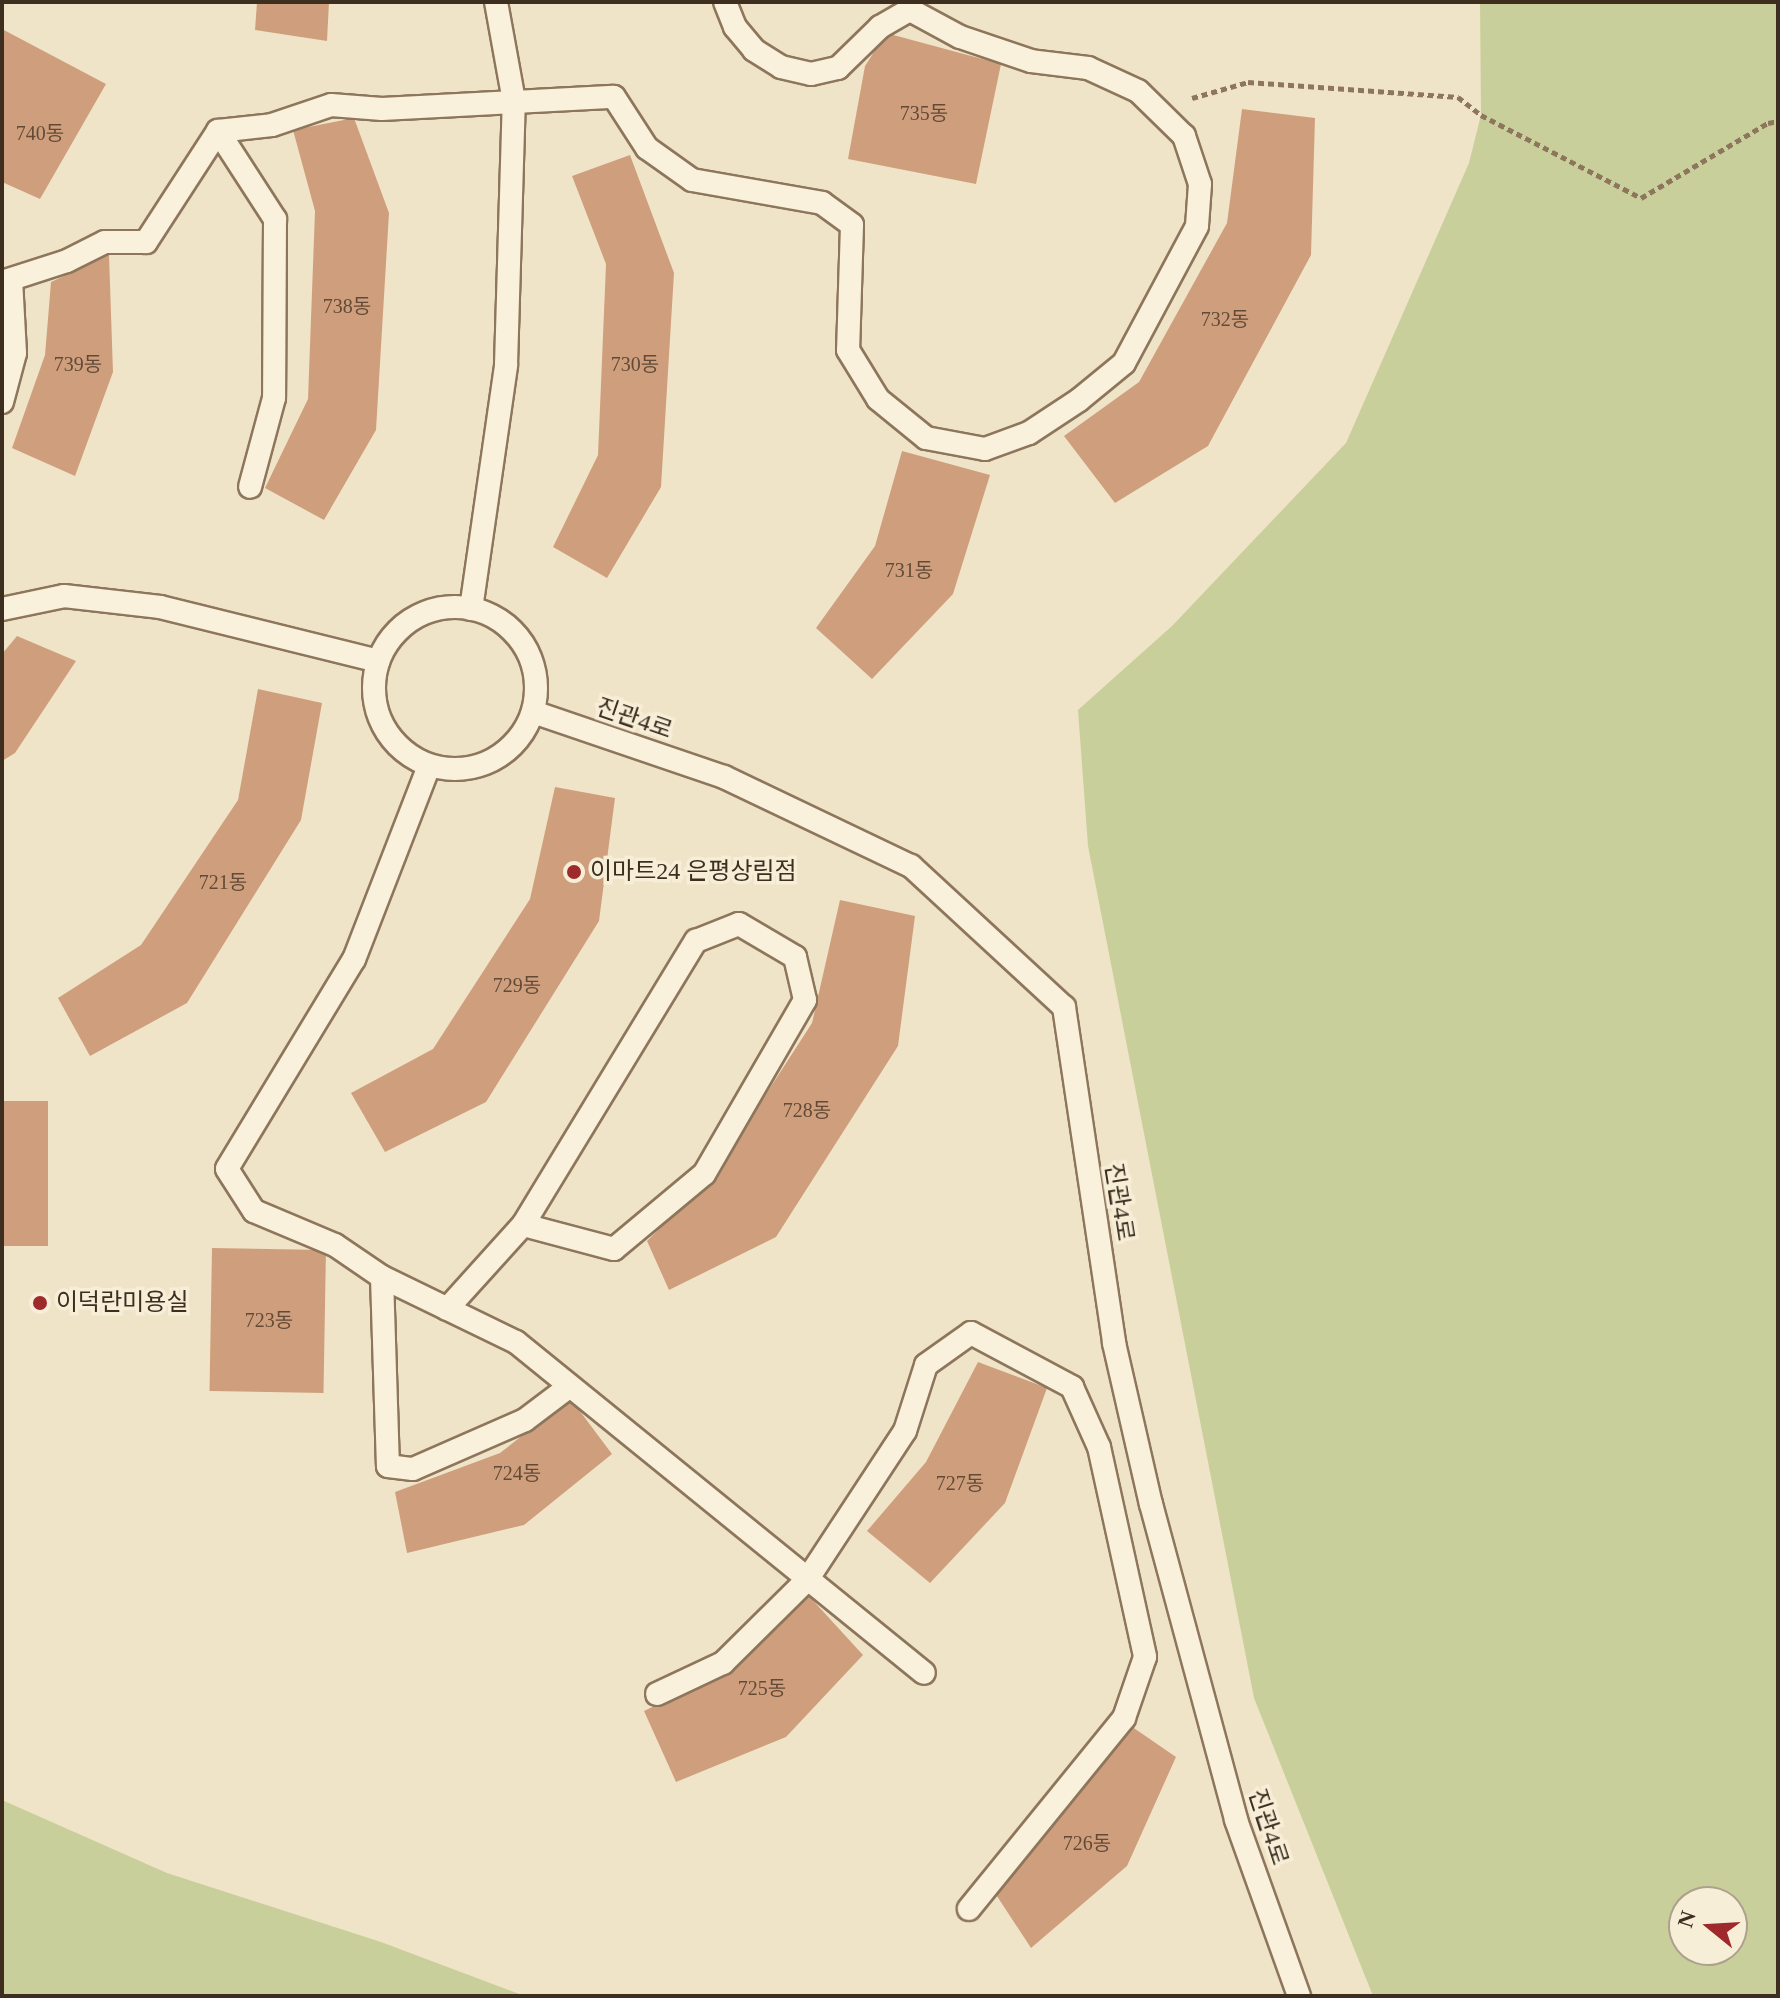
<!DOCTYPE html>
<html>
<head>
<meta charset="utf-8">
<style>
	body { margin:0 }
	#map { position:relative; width:1780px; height:1998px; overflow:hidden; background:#f0e4c8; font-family:"Times New Roman","Noto Sans KR",serif }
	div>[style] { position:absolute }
	.green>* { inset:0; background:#c9cf9b }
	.building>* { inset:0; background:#cf9f7d; transform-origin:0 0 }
	.path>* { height:5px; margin-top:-2.5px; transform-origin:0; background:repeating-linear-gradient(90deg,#8d765c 0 6px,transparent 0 10px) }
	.roads { filter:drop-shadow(2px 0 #8d765c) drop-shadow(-2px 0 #8d765c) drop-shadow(0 2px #8d765c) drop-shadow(0 -2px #8d765c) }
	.service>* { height:22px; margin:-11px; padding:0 11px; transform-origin:11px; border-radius:11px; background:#faf1dc }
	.service>.ring { margin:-11px; padding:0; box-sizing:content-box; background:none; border:22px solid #faf1dc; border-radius:50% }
	.dots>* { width:22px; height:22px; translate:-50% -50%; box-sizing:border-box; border:4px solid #f7eed8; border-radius:50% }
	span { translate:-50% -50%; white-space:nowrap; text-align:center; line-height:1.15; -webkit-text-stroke:7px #f7eed8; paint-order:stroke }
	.number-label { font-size:20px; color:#624a37 }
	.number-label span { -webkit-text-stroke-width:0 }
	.street-label { font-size:24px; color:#3d2e20 }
	.poi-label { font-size:24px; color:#3d2e20 }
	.left { translate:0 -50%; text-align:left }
	.frame { position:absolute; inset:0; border:4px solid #3d2e20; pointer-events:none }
	.north { position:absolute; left:1668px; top:1886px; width:80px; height:80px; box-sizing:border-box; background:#f7eed8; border:2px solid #ada18e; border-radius:50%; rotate:288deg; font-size:22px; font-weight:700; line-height:32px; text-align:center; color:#3d2e20 }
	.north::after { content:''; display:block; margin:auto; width:28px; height:36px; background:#9e2a2b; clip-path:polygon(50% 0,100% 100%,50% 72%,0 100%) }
</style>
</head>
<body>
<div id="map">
	<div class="green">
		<i style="clip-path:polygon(evenodd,1480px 2px,1778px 2px,1778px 1996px,1373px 1996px,1254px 1698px,1088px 846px,1078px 710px,1172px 626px,1346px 443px,1469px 163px,1481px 115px,1480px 2px,1684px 1902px,1732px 1902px,1732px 1950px,1684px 1950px,1684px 1902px)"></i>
		<i style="clip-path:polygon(2px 1800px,167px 1873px,381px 1942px,525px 1996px,2px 1996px)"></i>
	</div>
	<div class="building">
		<i style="clip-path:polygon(257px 2px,329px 2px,327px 41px,255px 30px)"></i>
		<i style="clip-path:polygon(2px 29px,106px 84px,40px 199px,2px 182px)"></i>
		<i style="clip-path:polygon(886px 33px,1001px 64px,976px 184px,848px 159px,865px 66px)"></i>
		<i style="clip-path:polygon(1242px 109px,1315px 118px,1311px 255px,1208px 446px,1115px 503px,1064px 436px,1139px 382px,1227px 223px)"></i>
		<i style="clip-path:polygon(354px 118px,389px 213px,376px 430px,324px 520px,265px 488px,308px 399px,315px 211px,293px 130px)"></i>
		<i style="clip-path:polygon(630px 155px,674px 273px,661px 487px,607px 578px,553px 547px,598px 455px,606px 264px,572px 176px)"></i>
		<i style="clip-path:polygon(109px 255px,113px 372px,75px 476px,12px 448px,45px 355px,51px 282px)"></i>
		<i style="clip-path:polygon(902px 451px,990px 475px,953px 594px,872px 679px,816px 628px,875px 546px)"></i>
		<i style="clip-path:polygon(17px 636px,76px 661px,15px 753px,2px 761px,2px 654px)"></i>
		<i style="clip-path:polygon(258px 689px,322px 703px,301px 820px,187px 1003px,90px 1056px,58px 998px,141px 945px,238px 800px)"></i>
		<i style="clip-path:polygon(555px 787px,615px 798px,599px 921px,486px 1102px,385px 1152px,351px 1093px,433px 1049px,530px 899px)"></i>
		<i style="clip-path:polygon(840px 900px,915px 916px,898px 1046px,776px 1237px,669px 1290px,647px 1241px,715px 1173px,812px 1023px)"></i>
		<i style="left:48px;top:1101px;width:145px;height:46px;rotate:90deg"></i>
		<i style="left:212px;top:1248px;width:114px;height:143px;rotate:1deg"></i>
		<i style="clip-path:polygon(978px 1362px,1047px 1388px,1005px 1503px,930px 1583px,867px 1531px,926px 1462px)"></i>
		<i style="clip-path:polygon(570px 1398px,612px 1454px,524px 1525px,407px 1553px,395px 1492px,500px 1453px)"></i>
		<i style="clip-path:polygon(808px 1595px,863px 1655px,786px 1737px,676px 1782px,644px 1711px,739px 1665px)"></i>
		<i style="clip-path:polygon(1128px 1724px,1176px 1757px,1127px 1866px,1031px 1948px,993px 1890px,1058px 1820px)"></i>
	</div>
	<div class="path">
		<i style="left:1192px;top:98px;width:58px;rotate:-15.9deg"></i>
		<i style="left:1248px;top:82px;width:211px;rotate:4.1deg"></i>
		<i style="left:1458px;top:97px;width:29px;rotate:38deg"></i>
		<i style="left:1481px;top:115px;width:180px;rotate:27.4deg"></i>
		<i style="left:1641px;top:198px;width:147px;rotate:-30.6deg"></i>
		<i style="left:1768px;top:123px;width:10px;rotate:-11deg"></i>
	</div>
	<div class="roads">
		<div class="service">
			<i style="left:725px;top:2px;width:27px;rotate:68deg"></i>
			<i style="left:735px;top:27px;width:30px;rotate:50deg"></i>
			<i style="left:754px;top:50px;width:32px;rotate:32deg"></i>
			<i style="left:781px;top:67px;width:31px;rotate:13deg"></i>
			<i style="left:811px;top:74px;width:28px;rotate:-13deg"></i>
			<i style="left:838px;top:68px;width:59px;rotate:-44.3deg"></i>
			<i style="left:880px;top:27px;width:34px;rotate:-30deg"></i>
			<i style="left:910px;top:10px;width:8px;rotate:-76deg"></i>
			<i style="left:218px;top:131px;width:54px;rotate:-6.3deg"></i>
			<i style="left:272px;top:125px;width:62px;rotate:-18.7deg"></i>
			<i style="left:331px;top:105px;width:51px;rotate:4.5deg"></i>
			<i style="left:382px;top:109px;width:232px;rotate:-3deg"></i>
			<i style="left:614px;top:97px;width:61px;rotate:57.1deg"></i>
			<i style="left:647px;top:148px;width:55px;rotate:35.4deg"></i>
			<i style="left:692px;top:180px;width:132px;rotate:10deg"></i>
			<i style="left:822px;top:203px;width:37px;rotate:36deg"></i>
			<i style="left:852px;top:225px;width:125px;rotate:91.8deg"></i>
			<i style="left:848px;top:350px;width:57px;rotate:58.5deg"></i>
			<i style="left:878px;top:399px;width:62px;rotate:39.1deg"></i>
			<i style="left:926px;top:438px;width:60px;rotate:10.6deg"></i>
			<i style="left:985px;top:449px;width:47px;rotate:-20deg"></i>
			<i style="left:1029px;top:433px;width:60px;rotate:-33.4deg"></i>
			<i style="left:1079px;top:400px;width:58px;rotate:-39.4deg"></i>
			<i style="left:1124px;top:363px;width:155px;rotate:-61.9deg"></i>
			<i style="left:1197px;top:226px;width:42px;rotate:-85.9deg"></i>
			<i style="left:1200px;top:184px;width:51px;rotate:-108.4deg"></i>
			<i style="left:1184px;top:136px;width:64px;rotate:-135.6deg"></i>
			<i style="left:1138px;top:91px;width:55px;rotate:-155.3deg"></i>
			<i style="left:1088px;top:68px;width:57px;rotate:-173deg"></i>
			<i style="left:1031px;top:61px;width:75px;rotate:-161.3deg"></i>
			<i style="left:960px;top:37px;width:57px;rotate:-151.6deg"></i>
			<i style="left:218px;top:131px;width:105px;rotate:57.1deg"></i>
			<i style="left:275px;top:219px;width:179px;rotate:90.3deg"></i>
			<i style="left:274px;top:398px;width:92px;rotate:105.1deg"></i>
			<i style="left:2px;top:282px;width:68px;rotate:-17.9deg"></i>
			<i style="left:67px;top:261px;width:42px;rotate:-26.6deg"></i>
			<i style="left:105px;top:242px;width:41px"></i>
			<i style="left:146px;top:242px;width:132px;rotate:-57deg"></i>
			<i style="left:2px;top:402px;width:51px;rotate:-75.1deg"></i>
			<i style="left:15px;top:353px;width:73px;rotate:-93.1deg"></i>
			<i class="ring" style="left:374px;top:607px;width:140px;height:140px"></i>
			<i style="left:2px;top:609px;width:63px;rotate:-11.8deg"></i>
			<i style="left:64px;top:596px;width:97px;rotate:6.5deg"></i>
			<i style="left:160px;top:607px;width:225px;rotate:13.9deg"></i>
			<i style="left:471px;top:609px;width:246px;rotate:-81.8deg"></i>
			<i style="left:506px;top:365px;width:264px;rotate:-88.3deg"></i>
			<i style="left:514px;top:101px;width:101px;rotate:-100.3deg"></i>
			<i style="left:533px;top:712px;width:202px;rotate:18.8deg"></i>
			<i style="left:724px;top:777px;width:207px;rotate:25.5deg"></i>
			<i style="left:911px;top:866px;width:208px;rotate:42.7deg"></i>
			<i style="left:1064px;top:1007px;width:340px;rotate:81.5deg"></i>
			<i style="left:1114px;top:1343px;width:165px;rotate:77.1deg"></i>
			<i style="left:1151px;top:1504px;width:327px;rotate:74.9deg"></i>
			<i style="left:1236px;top:1820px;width:187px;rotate:70.3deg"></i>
			<i style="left:429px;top:766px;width:207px;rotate:111.2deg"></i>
			<i style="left:354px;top:959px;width:245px;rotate:121.2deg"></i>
			<i style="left:227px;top:1169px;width:50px;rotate:57.3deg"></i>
			<i style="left:254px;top:1211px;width:88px;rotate:22.8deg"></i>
			<i style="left:335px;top:1245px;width:57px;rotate:34.2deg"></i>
			<i style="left:382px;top:1277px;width:149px;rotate:25.9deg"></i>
			<i style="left:516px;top:1342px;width:525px;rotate:39.05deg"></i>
			<i style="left:382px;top:1277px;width:189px;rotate:88.2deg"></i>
			<i style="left:388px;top:1466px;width:25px;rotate:7deg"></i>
			<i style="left:413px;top:1469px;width:122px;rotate:-23.6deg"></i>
			<i style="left:525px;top:1420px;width:56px;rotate:-37.1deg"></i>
			<i style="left:447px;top:1309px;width:113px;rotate:-47.9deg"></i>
			<i style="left:523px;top:1225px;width:333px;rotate:-58.7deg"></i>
			<i style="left:696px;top:941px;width:46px;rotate:-21.6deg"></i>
			<i style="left:739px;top:924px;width:65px;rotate:30.5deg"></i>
			<i style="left:795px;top:957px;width:44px;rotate:76.9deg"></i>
			<i style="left:805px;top:1000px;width:201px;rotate:120.1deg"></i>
			<i style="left:704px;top:1174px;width:117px;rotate:140.2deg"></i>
			<i style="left:614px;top:1249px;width:94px;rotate:-165.2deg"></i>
			<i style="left:657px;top:1694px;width:73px;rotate:-25.2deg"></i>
			<i style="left:723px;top:1663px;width:118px;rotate:-44.7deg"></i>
			<i style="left:807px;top:1580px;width:178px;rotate:-56.7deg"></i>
			<i style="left:905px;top:1431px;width:69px;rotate:-72.3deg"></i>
			<i style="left:926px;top:1365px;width:55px;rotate:-35.4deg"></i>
			<i style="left:971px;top:1333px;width:115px;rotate:28.1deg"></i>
			<i style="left:1072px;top:1387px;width:66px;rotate:65.8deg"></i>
			<i style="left:1099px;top:1447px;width:215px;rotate:77.6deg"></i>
			<i style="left:1145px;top:1657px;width:65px;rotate:109deg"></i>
			<i style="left:1124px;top:1718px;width:246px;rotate:129.1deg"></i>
		</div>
	</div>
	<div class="dots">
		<i style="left:574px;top:872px;background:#9e2a2b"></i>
		<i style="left:40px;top:1303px;background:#9e2a2b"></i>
	</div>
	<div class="number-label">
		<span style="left:924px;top:113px">735동</span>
		<span style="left:40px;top:133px">740동</span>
		<span style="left:347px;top:306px">738동</span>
		<span style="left:1225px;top:319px">732동</span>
		<span style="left:78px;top:364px">739동</span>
		<span style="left:635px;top:364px">730동</span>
		<span style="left:909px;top:570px">731동</span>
		<span style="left:223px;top:882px">721동</span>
		<span style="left:517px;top:985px">729동</span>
		<span style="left:807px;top:1110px">728동</span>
		<span style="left:269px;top:1320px">723동</span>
		<span style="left:517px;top:1473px">724동</span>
		<span style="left:960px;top:1483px">727동</span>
		<span style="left:762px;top:1688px">725동</span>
		<span style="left:1087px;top:1843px">726동</span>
	</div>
	<div class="street-label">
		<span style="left:634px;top:719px;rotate:19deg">진관4로</span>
		<span style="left:1119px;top:1202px;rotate:81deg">진관4로</span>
		<span style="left:1268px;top:1827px;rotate:72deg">진관4로</span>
	</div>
	<div class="poi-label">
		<span class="left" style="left:590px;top:872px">이마트24 은평상림점</span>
		<span class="left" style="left:56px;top:1303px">이덕란미용실</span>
	</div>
	<div class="frame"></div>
	<div class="north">N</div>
</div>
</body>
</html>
